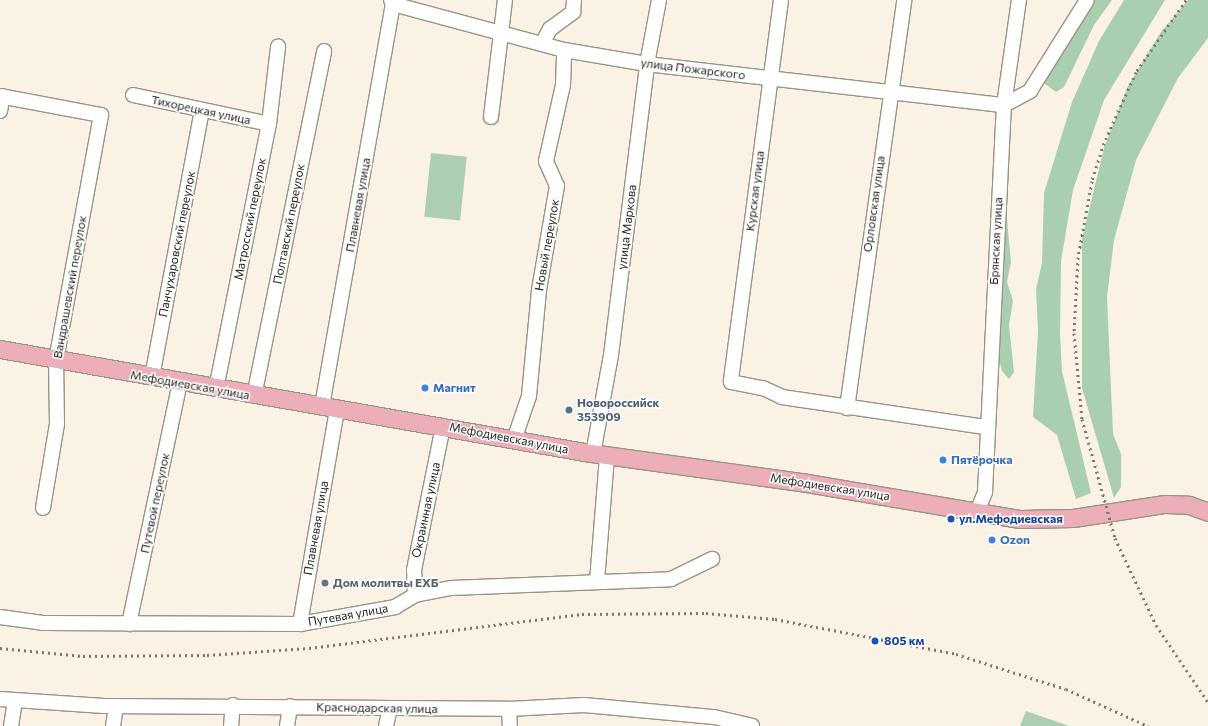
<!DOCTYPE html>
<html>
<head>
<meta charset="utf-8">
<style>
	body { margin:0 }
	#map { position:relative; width:1208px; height:726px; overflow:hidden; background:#faf2e5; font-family:Commissioner,sans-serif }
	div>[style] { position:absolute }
	.green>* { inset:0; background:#acceb2; transform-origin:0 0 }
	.forest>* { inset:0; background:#a9cfb0 }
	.roads { filter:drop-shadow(1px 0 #9a9387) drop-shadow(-1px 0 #9a9387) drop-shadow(0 1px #9a9387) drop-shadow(0 -1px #9a9387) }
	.minor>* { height:14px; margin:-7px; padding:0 7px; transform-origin:7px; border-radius:7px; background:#fff }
	.major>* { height:17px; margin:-8.5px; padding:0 8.5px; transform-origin:8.5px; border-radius:8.5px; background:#ecafba }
	.rail>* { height:3px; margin-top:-1.5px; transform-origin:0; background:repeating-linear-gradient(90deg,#7b766e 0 2px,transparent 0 6px) }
	.dots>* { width:11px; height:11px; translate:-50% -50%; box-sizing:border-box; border:2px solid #fff; border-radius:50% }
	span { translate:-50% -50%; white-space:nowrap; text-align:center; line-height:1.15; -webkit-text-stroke:3px #fff; paint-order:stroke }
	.street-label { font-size:12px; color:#26231e }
	.shop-label { font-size:12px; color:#366cbe; font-weight:700 }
	.left { translate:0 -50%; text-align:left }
	.service-label { font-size:12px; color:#4e5e75; font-weight:700 }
	.transit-label { font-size:12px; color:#164399; font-weight:700 }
	.worship-label { font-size:12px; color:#5b616d; font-weight:700 }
</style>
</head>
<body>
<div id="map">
	<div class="green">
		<i style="left:431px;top:153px;width:36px;height:64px;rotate:6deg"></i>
		<i style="clip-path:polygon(1026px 711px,1069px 726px,1020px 726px)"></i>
	</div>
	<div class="forest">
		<i style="clip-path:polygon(1094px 0,1112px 0,1094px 25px,1064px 87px,1056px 92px,1042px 82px)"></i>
		<i style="clip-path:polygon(1124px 0,1165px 0,1104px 100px,1073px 190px,1061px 261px,1060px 334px,1062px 371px,1091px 493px,1076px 499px,1057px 435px,1033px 417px,1038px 331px,1036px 289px,1042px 263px,1044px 193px,1072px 102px,1099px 41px)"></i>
		<i style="clip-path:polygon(1188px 0,1208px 0,1208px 38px,1178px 78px,1136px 160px,1114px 240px,1107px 297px,1113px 434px,1121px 454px,1121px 487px,1114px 498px,1082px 388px,1082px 239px,1104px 148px,1128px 86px,1161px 32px)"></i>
		<i style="clip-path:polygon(999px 208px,1006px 209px,1011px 262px,1007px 282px,1013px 301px,1009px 325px,1014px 372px,1009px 379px,1002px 371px,997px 351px)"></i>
	</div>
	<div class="roads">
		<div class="minor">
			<i style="left:391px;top:0;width:4px;rotate:63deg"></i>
			<i style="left:393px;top:4px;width:177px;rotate:15.1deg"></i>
			<i style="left:564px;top:50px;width:84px;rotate:9.6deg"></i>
			<i style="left:647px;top:64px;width:359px;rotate:6.6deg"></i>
			<i style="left:1004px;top:105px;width:106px;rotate:-81.9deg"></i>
			<i style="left:781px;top:0;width:385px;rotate:97.5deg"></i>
			<i style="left:731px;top:382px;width:33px;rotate:11deg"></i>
			<i style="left:763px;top:388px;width:21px;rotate:25deg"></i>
			<i style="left:782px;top:397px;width:205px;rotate:8.4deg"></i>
			<i style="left:543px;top:42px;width:15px;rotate:-62deg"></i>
			<i style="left:550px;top:29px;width:29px;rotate:-36deg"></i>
			<i style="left:573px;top:12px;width:12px;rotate:-85deg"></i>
			<i style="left:133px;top:95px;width:139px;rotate:12deg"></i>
			<i style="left:0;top:96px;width:103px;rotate:10.7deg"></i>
			<i style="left:101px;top:115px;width:249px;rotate:100.4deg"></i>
			<i style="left:56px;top:360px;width:64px;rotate:89.1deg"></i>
			<i style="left:57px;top:424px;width:85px;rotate:99.5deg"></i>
			<i style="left:0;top:111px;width:15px;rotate:-79deg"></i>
			<i style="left:491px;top:117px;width:118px;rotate:-83.2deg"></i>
			<i style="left:152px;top:377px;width:271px;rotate:-79.4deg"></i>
			<i style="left:216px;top:389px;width:270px;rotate:-78.7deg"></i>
			<i style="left:269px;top:124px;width:78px;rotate:-83.3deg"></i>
			<i style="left:254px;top:396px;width:352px;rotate:-78.5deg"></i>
			<i style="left:322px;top:406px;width:408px;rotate:-80deg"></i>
			<i style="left:847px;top:408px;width:412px;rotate:-82deg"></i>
			<i style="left:514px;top:440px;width:46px;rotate:-71.2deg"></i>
			<i style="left:529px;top:396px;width:106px;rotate:-84.6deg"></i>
			<i style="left:539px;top:290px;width:106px;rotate:-80.2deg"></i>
			<i style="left:557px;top:186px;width:27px;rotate:-114deg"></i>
			<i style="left:546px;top:161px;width:78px;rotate:-77.4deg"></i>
			<i style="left:563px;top:85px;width:35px;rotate:-88deg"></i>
			<i style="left:593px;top:454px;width:101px;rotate:-79.7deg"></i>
			<i style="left:611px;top:355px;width:293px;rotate:-82.9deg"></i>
			<i style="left:647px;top:64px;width:65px;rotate:-79.4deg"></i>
			<i style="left:977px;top:512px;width:22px;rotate:-68deg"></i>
			<i style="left:985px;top:492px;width:387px;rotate:-87.2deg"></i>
			<i style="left:1004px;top:105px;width:30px;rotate:-28deg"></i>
			<i style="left:1030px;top:91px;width:107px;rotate:-57.9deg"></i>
			<i style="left:597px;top:581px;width:125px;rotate:-85.4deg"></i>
			<i style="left:415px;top:595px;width:25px;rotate:-92deg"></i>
			<i style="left:414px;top:570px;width:147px;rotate:-78.6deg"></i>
			<i style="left:0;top:617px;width:43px;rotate:7.9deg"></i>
			<i style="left:43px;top:623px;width:257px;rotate:0.2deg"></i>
			<i style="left:300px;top:624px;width:97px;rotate:-10.1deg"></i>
			<i style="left:395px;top:607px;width:23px;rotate:-31deg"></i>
			<i style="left:415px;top:595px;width:37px;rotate:-11deg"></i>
			<i style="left:451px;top:588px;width:220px;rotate:-2.3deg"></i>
			<i style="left:671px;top:579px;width:46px;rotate:-26deg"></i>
			<i style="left:129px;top:624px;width:246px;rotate:-78.1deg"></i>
			<i style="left:300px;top:624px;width:218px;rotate:-80.2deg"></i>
			<i style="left:0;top:699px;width:104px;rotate:3.9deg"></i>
			<i style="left:104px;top:706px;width:405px;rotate:0.4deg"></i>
			<i style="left:509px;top:709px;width:75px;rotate:-3.1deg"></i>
			<i style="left:584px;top:705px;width:131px;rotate:5.3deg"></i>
			<i style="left:714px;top:717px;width:39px;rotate:13deg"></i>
			<i style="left:509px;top:709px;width:17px;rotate:87deg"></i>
			<i style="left:11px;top:726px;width:25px;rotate:-81deg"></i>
			<i style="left:113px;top:726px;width:20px;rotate:-81deg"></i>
			<i style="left:231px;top:726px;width:21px;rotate:-85deg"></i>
			<i style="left:287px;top:726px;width:20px;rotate:-81deg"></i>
			<i style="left:386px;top:726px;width:18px;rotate:-77deg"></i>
		</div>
		<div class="major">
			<i style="left:0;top:349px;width:593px;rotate:10deg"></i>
			<i style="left:584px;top:452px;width:219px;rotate:7.9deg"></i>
			<i style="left:801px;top:482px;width:222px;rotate:9.6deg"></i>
			<i style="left:1020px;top:519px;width:53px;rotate:-1.1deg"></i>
			<i style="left:1073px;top:518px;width:93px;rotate:-8.7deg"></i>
			<i style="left:1165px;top:504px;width:24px;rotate:2deg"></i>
			<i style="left:1189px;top:505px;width:20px;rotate:20deg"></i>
		</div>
	</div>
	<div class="rail">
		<i style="left:1186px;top:0;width:88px;rotate:124.8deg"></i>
		<i style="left:1136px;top:72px;width:78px;rotate:114.3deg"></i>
		<i style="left:1104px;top:143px;width:40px;rotate:108deg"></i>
		<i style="left:1092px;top:181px;width:77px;rotate:100.4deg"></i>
		<i style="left:1078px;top:257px;width:76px;rotate:93deg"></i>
		<i style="left:1074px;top:333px;width:86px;rotate:84.7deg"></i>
		<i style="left:1082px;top:419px;width:123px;rotate:74.5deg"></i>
		<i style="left:1115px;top:538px;width:96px;rotate:64.8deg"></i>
		<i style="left:1156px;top:625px;width:93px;rotate:56deg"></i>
		<i style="left:0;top:648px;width:83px;rotate:5.5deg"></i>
		<i style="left:83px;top:656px;width:124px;rotate:-0.5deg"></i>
		<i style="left:207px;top:655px;width:102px;rotate:-3.9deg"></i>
		<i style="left:309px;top:648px;width:275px;rotate:-7.1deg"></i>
		<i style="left:582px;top:614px;width:124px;rotate:-0.5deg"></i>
		<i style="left:706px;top:613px;width:69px;rotate:5deg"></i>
		<i style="left:775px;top:619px;width:184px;rotate:10.9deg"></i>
		<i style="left:956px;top:654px;width:115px;rotate:17.7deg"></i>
		<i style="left:1066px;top:689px;width:90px;rotate:24.3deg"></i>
	</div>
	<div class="dots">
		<i style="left:425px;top:388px;background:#3f7fe0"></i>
		<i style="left:569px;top:410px;background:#5c6f8a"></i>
		<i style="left:943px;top:460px;background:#3f7fe0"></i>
		<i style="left:951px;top:519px;background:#1a4fb4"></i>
		<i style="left:992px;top:540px;background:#3f7fe0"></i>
		<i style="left:325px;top:583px;background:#6b7280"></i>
		<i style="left:875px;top:641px;background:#1a4fb4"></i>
	</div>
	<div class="street-label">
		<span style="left:693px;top:69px;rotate:7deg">улица Пожарского</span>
		<span style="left:201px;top:110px;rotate:12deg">Тихорецкая улица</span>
		<span style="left:755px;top:191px;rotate:-83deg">Курская улица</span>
		<span style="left:874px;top:204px;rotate:-82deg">Орловская улица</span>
		<span style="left:358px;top:205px;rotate:-80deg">Плавневая улица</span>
		<span style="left:250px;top:219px;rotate:-79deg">Матросский переулок</span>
		<span style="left:289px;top:224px;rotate:-79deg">Полтавский переулок</span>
		<span style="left:627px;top:227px;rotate:-83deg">улица Маркова</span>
		<span style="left:996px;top:241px;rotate:-87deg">Брянская улица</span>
		<span style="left:177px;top:244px;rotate:-79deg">Панчухаровский переулок</span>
		<span style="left:547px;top:245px;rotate:-80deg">Новый переулок</span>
		<span style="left:70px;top:287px;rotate:-80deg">Вандрашевский переулок</span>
		<span style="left:190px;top:385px;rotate:10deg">Мефодиевская улица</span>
		<span style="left:509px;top:438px;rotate:11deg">Мефодиевская улица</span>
		<span style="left:830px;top:487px;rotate:9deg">Мефодиевская улица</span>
		<span style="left:155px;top:503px;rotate:-78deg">Путевой переулок</span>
		<span style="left:426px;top:510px;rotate:-78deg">Окраинная улица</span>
		<span style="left:316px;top:528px;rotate:-80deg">Плавневая улица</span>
		<span style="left:348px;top:615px;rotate:-10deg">Путевая улица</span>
		<span style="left:377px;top:708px;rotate:1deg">Краснодарская улица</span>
	</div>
	<div class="shop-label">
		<span class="left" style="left:433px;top:388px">Магнит</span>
		<span class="left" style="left:951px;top:460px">Пятёрочка</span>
		<span class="left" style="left:1000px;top:540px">Ozon</span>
	</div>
	<div class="service-label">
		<span class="left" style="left:577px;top:410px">Новороссийск<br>353909</span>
	</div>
	<div class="transit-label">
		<span class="left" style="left:959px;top:519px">ул.Мефодиевская</span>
		<span class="left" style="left:884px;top:641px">805 км</span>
	</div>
	<div class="worship-label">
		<span class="left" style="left:333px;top:583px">Дом молитвы ЕХБ</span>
	</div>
</div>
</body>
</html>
